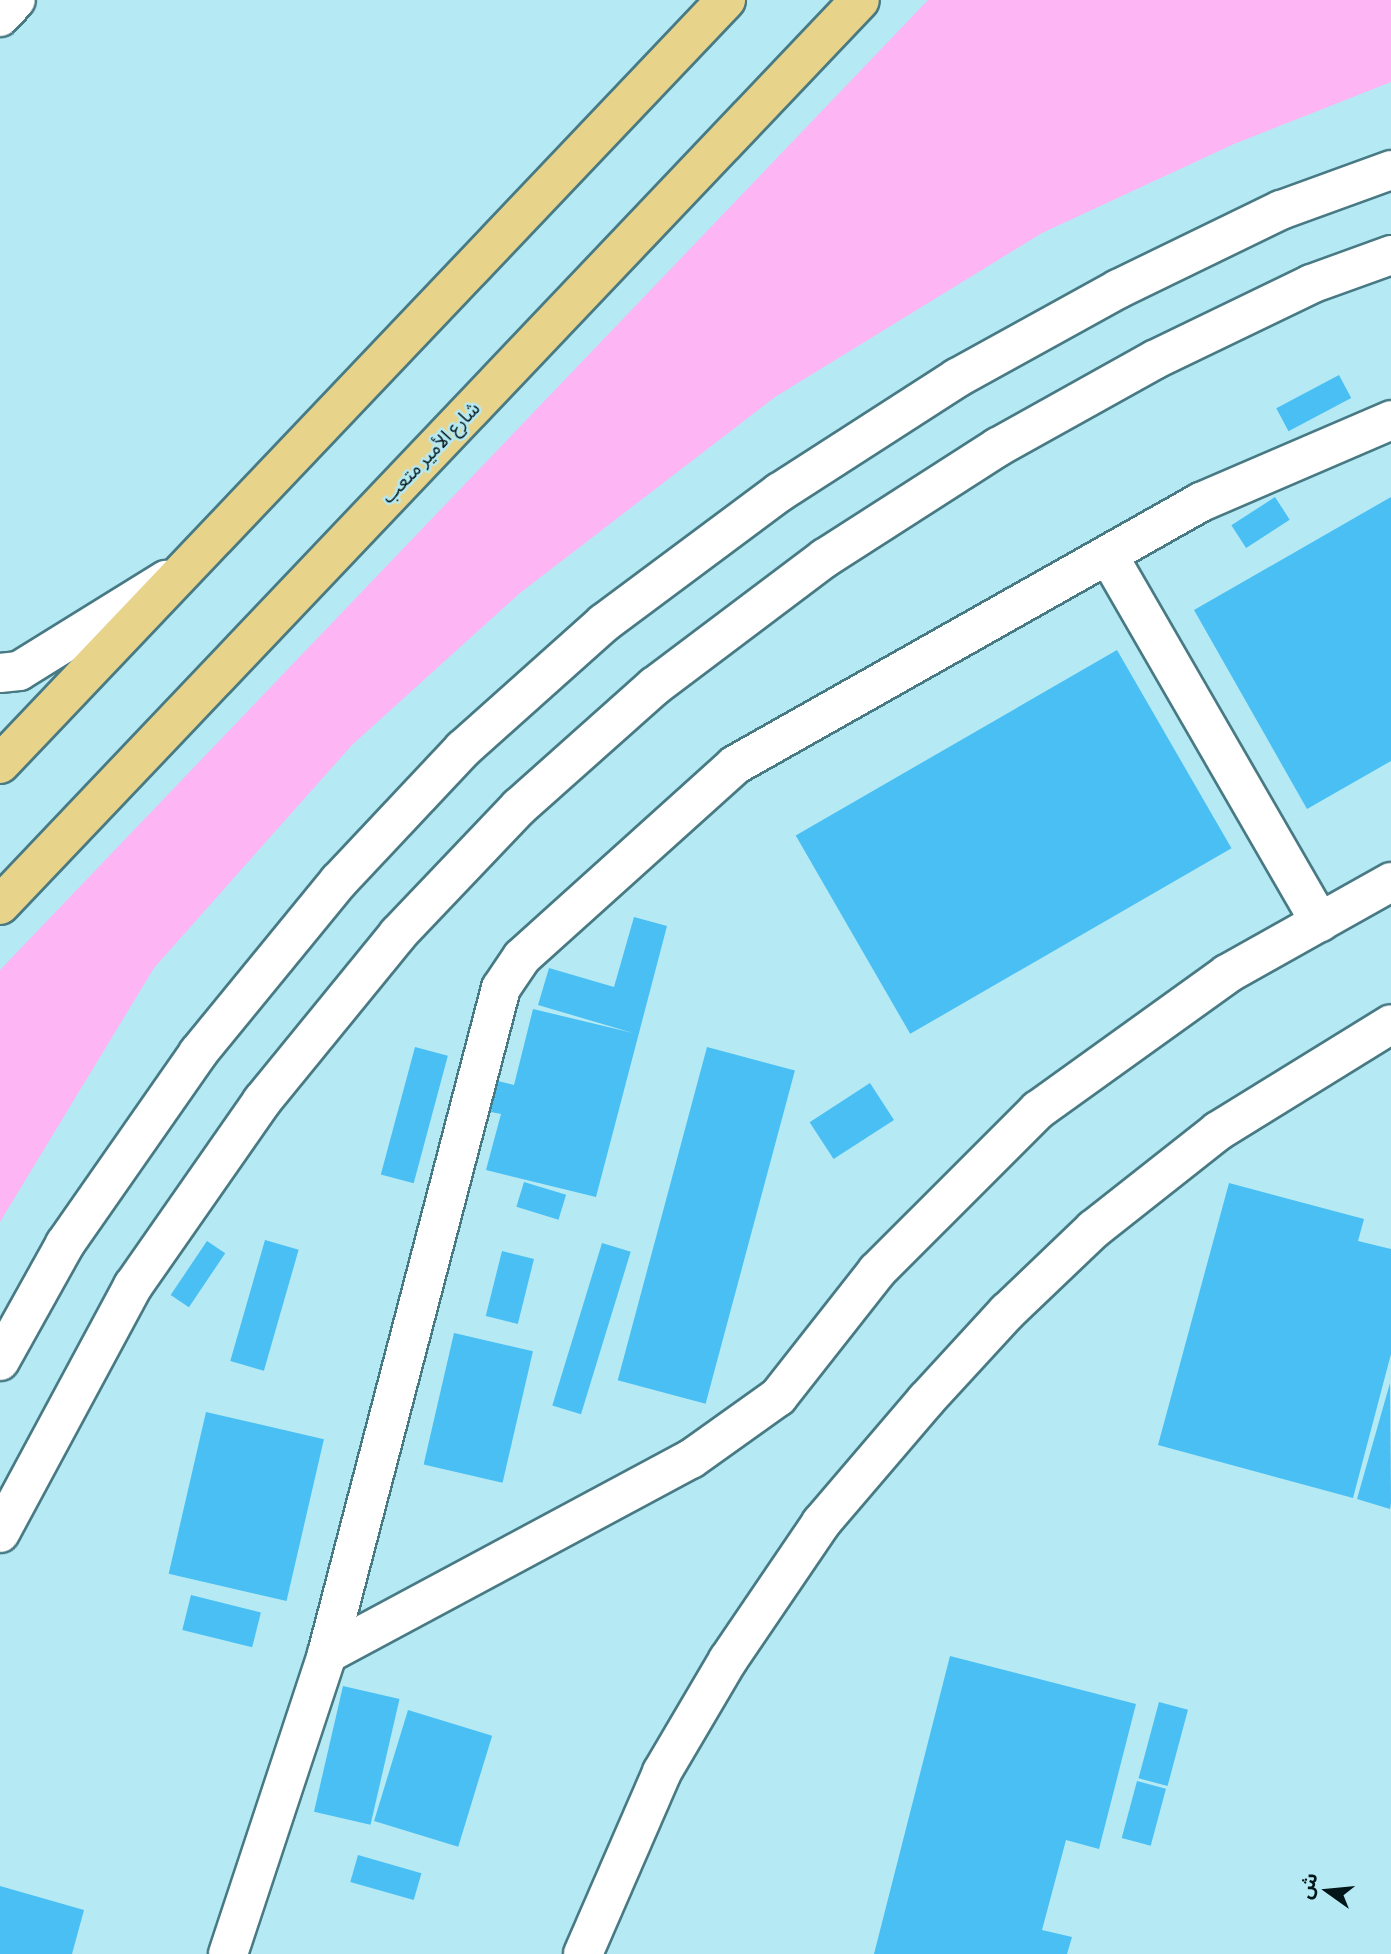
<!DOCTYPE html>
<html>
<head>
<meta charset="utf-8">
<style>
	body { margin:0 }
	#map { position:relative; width:1391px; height:1954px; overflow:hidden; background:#b5eaf4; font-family:Commissioner,"Noto Sans Arabic",sans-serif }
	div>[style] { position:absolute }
	.green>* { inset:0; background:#feb5f3 }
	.building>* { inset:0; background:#49bff4; transform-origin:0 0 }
	.roads { filter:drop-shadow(2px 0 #487a84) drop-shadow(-2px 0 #487a84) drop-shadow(0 2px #487a84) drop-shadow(0 -2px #487a84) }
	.street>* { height:38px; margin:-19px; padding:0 19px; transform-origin:19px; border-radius:19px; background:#fff }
	.primary>* { height:38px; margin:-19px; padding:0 19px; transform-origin:19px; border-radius:19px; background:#e8d38b }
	span { translate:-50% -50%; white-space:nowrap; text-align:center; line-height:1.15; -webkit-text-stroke:5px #b5eaf4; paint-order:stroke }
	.street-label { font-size:19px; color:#02161a }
	.north { position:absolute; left:1293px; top:1856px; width:70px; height:70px; -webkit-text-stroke:5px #b5eaf4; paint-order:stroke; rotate:285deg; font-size:19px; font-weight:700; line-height:28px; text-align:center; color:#02161a }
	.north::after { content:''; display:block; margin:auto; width:24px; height:32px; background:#02161a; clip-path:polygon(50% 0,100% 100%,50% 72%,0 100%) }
</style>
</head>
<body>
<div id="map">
	<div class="green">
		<i style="clip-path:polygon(928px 0,1391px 0,1391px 82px,1234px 144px,1042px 233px,775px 397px,520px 593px,352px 745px,154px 968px,0 1222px,0 970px)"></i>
	</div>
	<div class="building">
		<i style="left:1339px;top:375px;width:26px;height:71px;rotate:62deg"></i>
		<i style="left:1275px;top:497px;width:27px;height:52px;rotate:57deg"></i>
		<i style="clip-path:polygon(1391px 497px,1391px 761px,1307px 809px,1194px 610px)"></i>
		<i style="left:1117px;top:650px;width:229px;height:371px;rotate:60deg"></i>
		<i style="clip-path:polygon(634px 917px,667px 926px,596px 1197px,486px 1170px,501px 1114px,486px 1111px,494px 1080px,514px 1085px,533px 1009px,633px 1033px,538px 1005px,549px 968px,614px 987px)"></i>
		<i style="left:415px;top:1047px;width:34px;height:132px;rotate:15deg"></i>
		<i style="left:707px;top:1047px;width:91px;height:345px;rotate:15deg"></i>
		<i style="left:870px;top:1083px;width:44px;height:72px;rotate:57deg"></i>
		<i style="left:524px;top:1182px;width:44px;height:26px;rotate:17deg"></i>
		<i style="clip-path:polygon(1229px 1183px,1364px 1219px,1358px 1241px,1391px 1249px,1391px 1354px,1353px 1498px,1158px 1445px)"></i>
		<i style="left:265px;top:1240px;width:35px;height:126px;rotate:16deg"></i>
		<i style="left:207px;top:1241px;width:22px;height:65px;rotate:34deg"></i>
		<i style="left:602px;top:1243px;width:30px;height:170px;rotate:17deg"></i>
		<i style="left:502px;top:1251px;width:33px;height:67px;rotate:14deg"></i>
		<i style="left:454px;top:1333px;width:81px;height:135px;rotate:13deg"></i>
		<i style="clip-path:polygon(1390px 1383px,1391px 1503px,1390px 1509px,1357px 1499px)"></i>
		<i style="left:206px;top:1412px;width:121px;height:166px;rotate:13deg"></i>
		<i style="left:191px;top:1595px;width:72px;height:36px;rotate:14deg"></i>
		<i style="clip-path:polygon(950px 1656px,1136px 1704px,1099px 1849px,1066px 1840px,1042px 1930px,1072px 1937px,1067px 1954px,874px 1954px)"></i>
		<i style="left:343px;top:1686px;width:58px;height:129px;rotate:13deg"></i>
		<i style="left:1159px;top:1702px;width:30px;height:79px;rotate:15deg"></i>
		<i style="left:408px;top:1710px;width:88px;height:116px;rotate:17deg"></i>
		<i style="left:1137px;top:1781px;width:30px;height:59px;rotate:15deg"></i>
		<i style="left:358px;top:1855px;width:66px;height:28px;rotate:16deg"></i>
		<i style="clip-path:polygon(0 1886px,84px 1910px,72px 1954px,0 1954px)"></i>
	</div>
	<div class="roads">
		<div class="street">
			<i style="left:0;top:17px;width:23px;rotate:-47deg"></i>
			<i style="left:1108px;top:555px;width:424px;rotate:60deg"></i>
			<i style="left:0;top:673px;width:19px;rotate:-6deg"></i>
			<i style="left:19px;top:671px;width:173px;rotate:-31.8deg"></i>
			<i style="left:0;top:1361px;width:134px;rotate:-60.9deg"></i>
			<i style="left:65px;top:1244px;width:233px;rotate:-55.1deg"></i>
			<i style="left:198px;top:1053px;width:222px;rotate:-50.7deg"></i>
			<i style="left:339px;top:881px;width:181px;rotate:-46.8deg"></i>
			<i style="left:463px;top:749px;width:189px;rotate:-41.8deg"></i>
			<i style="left:604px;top:623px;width:219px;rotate:-36.7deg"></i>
			<i style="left:780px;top:492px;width:211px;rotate:-32.8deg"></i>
			<i style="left:957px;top:378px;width:184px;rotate:-28.9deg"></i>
			<i style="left:1118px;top:289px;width:181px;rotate:-25.9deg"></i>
			<i style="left:1281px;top:210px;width:117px;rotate:-20deg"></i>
			<i style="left:0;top:1533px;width:281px;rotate:-61.7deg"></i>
			<i style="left:133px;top:1286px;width:226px;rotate:-55.1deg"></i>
			<i style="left:262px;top:1101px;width:215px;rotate:-50.8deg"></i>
			<i style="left:398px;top:934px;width:175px;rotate:-46.4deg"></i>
			<i style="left:519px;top:807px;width:182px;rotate:-41.7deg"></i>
			<i style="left:655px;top:686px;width:213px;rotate:-37deg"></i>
			<i style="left:825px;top:558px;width:206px;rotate:-32.7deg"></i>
			<i style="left:998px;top:447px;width:179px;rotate:-29.1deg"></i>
			<i style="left:1154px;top:360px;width:174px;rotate:-25.8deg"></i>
			<i style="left:1311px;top:284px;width:85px;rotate:-19.9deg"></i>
			<i style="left:327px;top:1654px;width:413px;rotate:-28.2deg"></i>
			<i style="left:691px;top:1459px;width:107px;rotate:-35.5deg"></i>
			<i style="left:778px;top:1397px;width:160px;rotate:-51.8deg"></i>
			<i style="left:877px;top:1271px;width:228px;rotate:-45deg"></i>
			<i style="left:1038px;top:1110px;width:233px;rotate:-35.7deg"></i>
			<i style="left:1227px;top:974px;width:188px;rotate:-29.3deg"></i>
			<i style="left:228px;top:1954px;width:316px;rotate:-71.7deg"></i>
			<i style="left:327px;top:1654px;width:688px;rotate:-75.36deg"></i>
			<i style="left:501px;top:988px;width:37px;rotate:-56deg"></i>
			<i style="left:522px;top:957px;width:287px;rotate:-42deg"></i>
			<i style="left:735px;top:765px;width:535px;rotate:-29.44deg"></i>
			<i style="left:1201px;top:502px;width:207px;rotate:-23.3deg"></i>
			<i style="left:583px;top:1954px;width:198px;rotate:-66.5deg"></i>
			<i style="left:662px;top:1772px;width:130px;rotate:-59.5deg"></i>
			<i style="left:728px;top:1660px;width:166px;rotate:-55.8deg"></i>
			<i style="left:821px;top:1523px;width:162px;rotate:-49.5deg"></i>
			<i style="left:926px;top:1400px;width:120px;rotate:-47.4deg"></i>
			<i style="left:1007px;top:1312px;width:120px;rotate:-43.7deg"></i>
			<i style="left:1094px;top:1229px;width:158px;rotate:-38.3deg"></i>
			<i style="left:1218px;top:1131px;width:203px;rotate:-31.7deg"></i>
		</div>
		<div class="primary">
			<i style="left:0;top:764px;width:1054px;rotate:-46.46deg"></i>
			<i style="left:0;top:905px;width:1248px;rotate:-46.46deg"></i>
		</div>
	</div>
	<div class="street-label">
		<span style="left:430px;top:452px;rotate:-46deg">شارع الأمير متعب</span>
	</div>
	<div class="north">ش</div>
</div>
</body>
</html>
